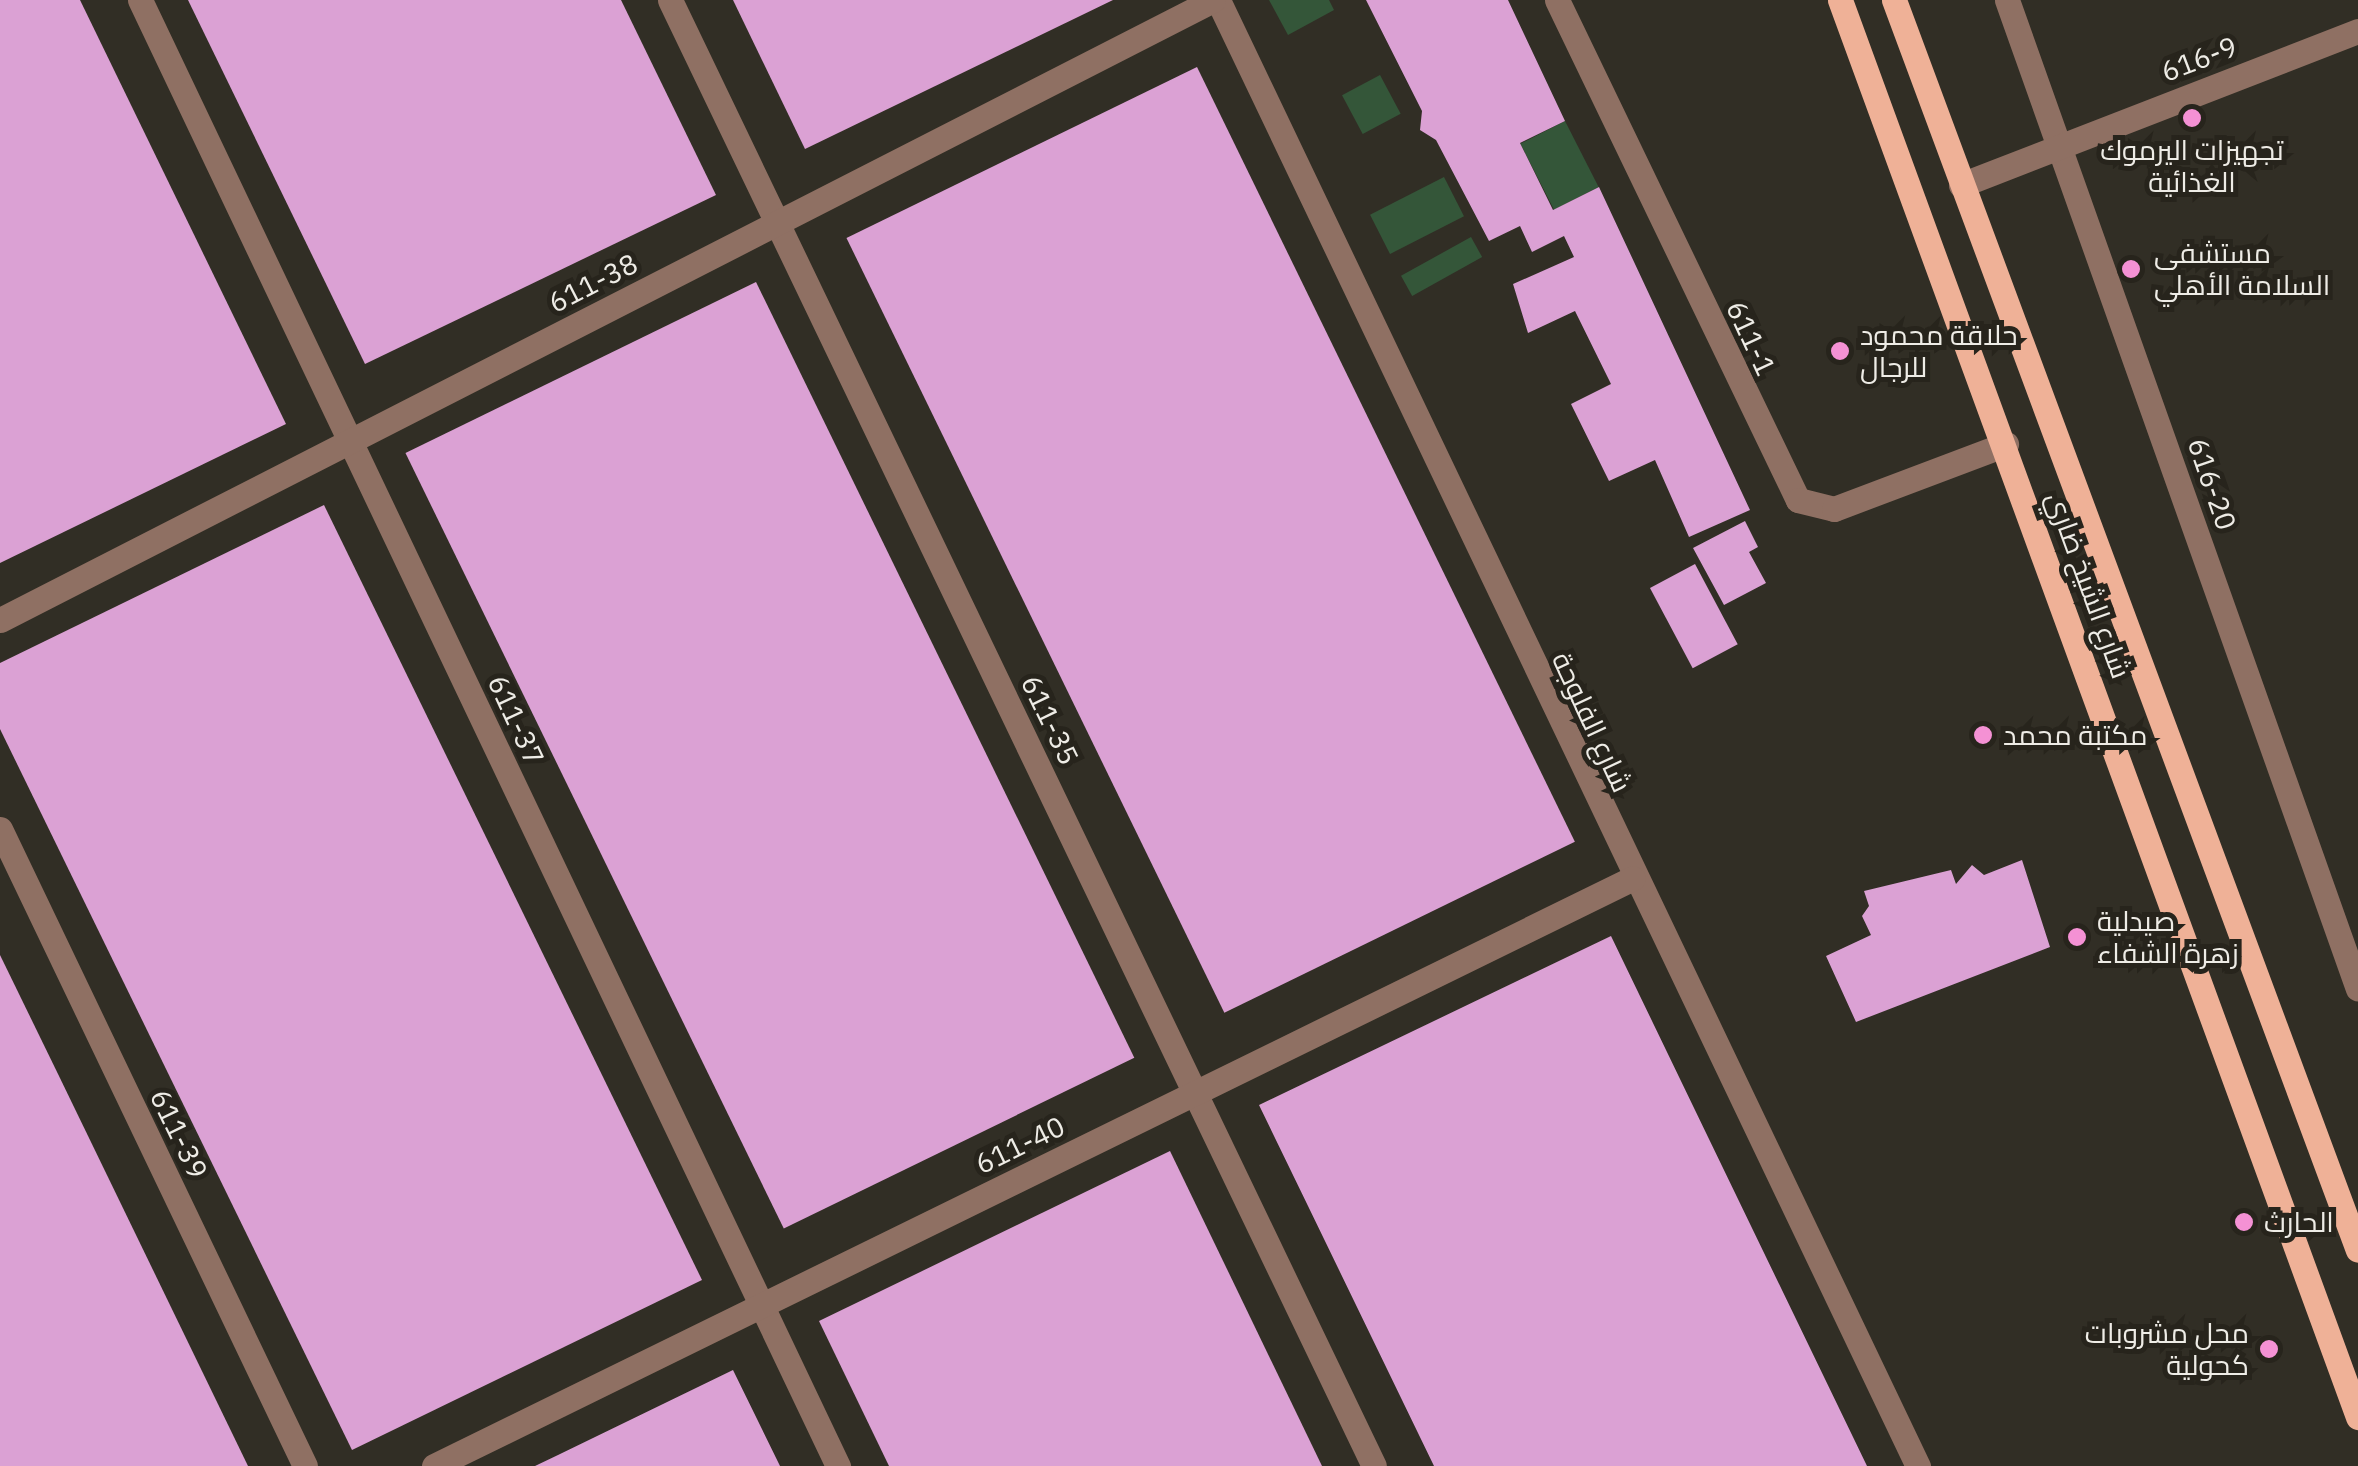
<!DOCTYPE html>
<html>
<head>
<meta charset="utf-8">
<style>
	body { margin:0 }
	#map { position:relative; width:2358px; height:1466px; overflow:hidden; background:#312e25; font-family:"IBM Plex Sans",Cairo,sans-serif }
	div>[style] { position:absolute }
	.green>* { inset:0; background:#345639; transform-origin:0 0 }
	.building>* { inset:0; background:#dba1d4; transform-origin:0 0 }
	.minor>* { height:25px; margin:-12.5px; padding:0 12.5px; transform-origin:12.5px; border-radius:12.5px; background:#8f7063 }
	.major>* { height:25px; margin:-12.5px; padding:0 12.5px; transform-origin:12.5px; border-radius:12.5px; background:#efb197 }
	.dots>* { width:28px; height:28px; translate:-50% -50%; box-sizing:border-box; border:5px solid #27241c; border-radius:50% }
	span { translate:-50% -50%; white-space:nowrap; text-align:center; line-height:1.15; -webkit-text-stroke:10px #27241c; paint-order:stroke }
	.street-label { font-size:28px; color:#eeece6 }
	.poi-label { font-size:28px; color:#eeece6 }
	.left { translate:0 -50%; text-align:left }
	.right { translate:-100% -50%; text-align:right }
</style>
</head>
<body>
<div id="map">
	<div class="green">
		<i style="clip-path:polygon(1269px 0,1329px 0,1334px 10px,1288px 35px)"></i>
		<i style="left:1380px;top:75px;width:44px;height:43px;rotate:62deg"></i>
		<i style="left:1565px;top:121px;width:74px;height:50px;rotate:63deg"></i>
		<i style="left:1444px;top:177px;width:44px;height:83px;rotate:63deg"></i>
		<i style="left:1471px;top:237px;width:23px;height:80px;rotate:61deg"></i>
	</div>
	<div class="building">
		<i style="clip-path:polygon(0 0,80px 0,286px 424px,0 563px)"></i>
		<i style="clip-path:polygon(188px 0,621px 0,716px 195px,365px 364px)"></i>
		<i style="clip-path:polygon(733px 0,1113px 0,805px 149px)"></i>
		<i style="clip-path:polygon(1366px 0,1508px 0,1565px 121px,1520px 143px,1553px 210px,1599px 187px,1750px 510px,1689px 537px,1655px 460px,1609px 481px,1571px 404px,1611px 384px,1575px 311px,1528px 333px,1513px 284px,1574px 257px,1564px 236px,1532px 252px,1520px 226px,1489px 241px,1436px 140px,1420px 130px,1422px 111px)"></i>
		<i style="left:1197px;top:67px;width:862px;height:390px;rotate:64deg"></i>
		<i style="left:756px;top:282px;width:863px;height:390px;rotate:64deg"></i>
		<i style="clip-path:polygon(324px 505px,702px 1280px,352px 1450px,0 729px,0 663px)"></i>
		<i style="clip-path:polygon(1745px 521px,1758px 547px,1749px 552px,1766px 583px,1724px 605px,1693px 548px)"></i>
		<i style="left:1695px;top:564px;width:91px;height:51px;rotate:62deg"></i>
		<i style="clip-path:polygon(2022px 860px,2050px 947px,1856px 1022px,1826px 956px,1871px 935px,1862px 916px,1869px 906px,1864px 891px,1951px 870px,1956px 884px,1972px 865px,1984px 875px)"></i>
		<i style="clip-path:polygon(1611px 936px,1708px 1137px,1867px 1466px,1434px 1466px,1308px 1206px,1259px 1105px)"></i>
		<i style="clip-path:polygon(0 955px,58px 1074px,248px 1466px,0 1466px)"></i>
		<i style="clip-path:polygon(1170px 1151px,1322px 1466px,889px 1466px,819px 1321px)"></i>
		<i style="clip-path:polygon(733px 1370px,780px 1466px,535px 1466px,558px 1455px)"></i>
	</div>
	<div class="minor">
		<i style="left:140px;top:0;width:1624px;rotate:64.54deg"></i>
		<i style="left:670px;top:0;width:1626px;rotate:64.35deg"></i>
		<i style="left:1218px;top:0;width:1625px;rotate:64.48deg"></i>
		<i style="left:1557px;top:0;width:555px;rotate:64.27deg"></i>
		<i style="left:1798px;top:500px;width:37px;rotate:14deg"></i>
		<i style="left:1834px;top:509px;width:184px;rotate:-20.7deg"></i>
		<i style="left:2007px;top:0;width:1049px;rotate:70.46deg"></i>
		<i style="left:1961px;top:185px;width:426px;rotate:-21.2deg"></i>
		<i style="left:0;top:620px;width:1362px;rotate:-27.07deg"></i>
		<i style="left:0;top:829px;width:706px;rotate:64.41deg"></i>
		<i style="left:434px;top:1466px;width:1335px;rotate:-26.12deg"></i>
	</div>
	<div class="major">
		<i style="left:1840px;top:0;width:1509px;rotate:69.92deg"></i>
		<i style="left:1894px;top:0;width:1333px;rotate:69.64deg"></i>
	</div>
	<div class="dots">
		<i style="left:2192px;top:118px;background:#f491d4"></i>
		<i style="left:2131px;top:269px;background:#f491d4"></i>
		<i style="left:1840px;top:351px;background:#f491d4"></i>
		<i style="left:1983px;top:735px;background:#f491d4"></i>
		<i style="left:2077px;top:937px;background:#f491d4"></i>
		<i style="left:2244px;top:1222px;background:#f491d4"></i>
		<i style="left:2269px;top:1349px;background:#f491d4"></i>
	</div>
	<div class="street-label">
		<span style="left:2199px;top:59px;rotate:-21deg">616-9</span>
		<span style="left:593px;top:283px;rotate:-27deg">611-38</span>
		<span style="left:1751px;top:338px;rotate:65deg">611-1</span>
		<span style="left:2212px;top:484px;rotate:71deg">616-20</span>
		<span style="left:2089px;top:585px;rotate:70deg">شارع الشيخ ضاري</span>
		<span style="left:516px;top:720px;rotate:65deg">611-37</span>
		<span style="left:1050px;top:720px;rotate:64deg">611-35</span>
		<span style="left:1592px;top:722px;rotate:65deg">شارع الفلوجة</span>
		<span style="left:179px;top:1134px;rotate:64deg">611-39</span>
		<span style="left:1020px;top:1145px;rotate:-26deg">611-40</span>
	</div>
	<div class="poi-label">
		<span style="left:2192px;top:166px">تجهيزات اليرموك<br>الغذائية</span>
		<span class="left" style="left:2154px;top:269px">مستشفى<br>السلامة الأهلي</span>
		<span class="left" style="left:1860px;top:351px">حلاقة محمود<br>للرجال</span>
		<span class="left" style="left:2003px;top:735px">مكتبة محمد</span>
		<span class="left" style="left:2097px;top:937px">صيدلية<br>زهرة الشفاء</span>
		<span class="left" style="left:2264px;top:1222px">الحارث</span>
		<span class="right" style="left:2249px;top:1349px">محل مشروبات<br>كحولية</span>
	</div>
</div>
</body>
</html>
